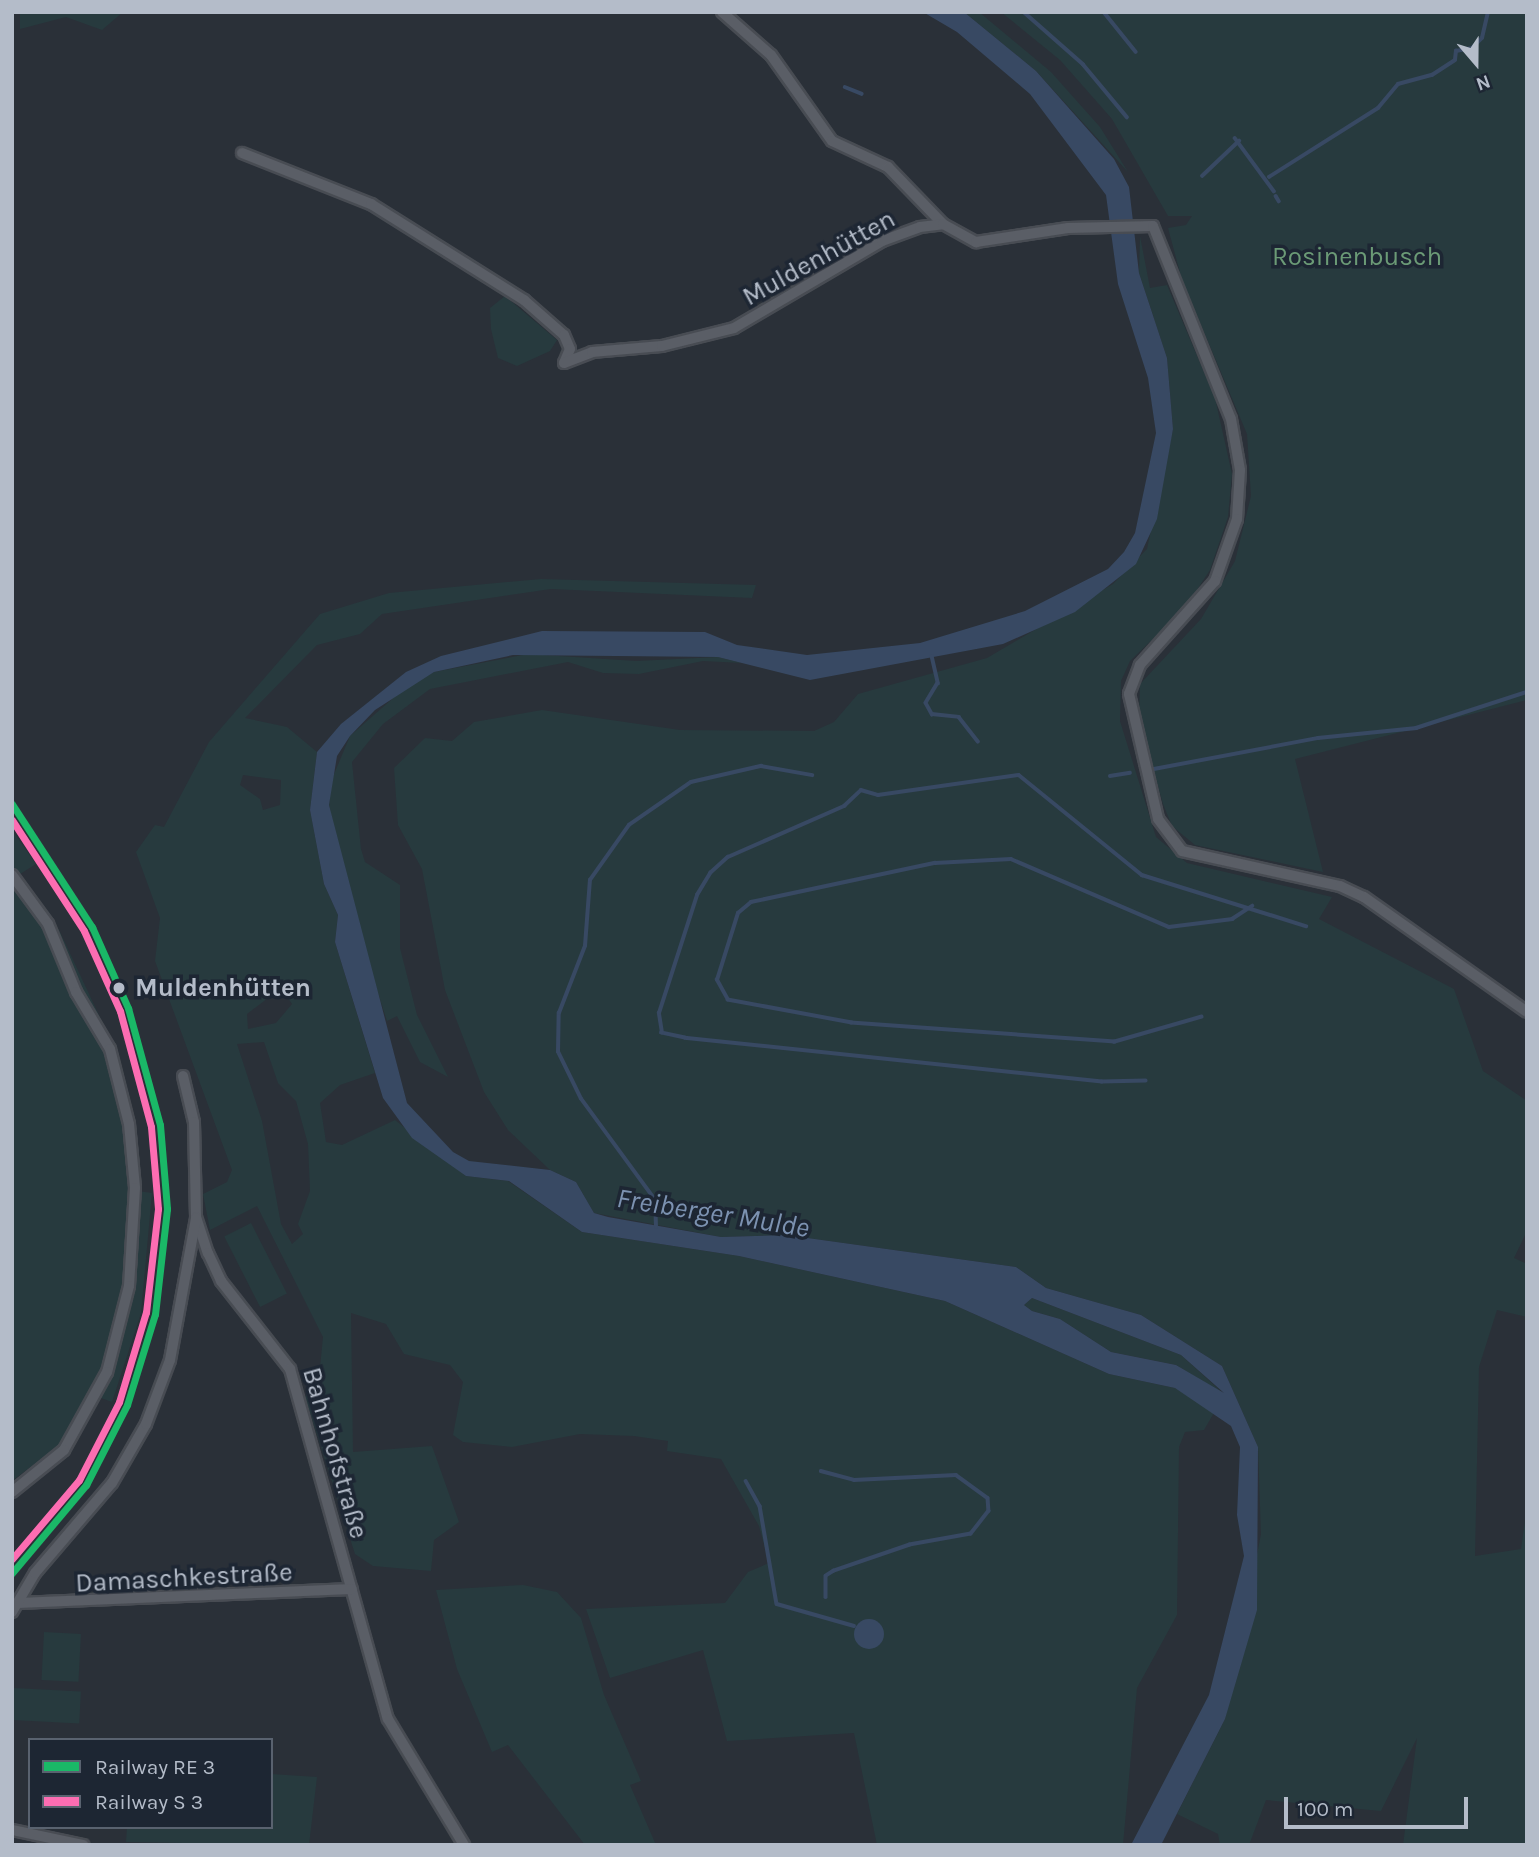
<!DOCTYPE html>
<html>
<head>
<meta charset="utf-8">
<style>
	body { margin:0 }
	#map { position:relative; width:1539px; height:1857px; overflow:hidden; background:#2a3038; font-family:Karla,sans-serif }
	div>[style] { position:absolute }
	.green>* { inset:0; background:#273a3e; transform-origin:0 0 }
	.water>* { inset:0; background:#384963 }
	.round { border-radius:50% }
	.stream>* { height:3.5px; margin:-1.75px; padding:0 1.75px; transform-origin:1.75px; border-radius:1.75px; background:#384963 }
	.roads { filter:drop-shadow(2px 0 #484c53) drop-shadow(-2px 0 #484c53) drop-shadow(0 2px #484c53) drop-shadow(0 -2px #484c53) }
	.street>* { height:10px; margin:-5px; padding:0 5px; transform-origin:5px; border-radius:5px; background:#5a5e66 }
	.rail-1>* { height:7px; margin:-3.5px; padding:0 3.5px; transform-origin:3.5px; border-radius:3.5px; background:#1ab867 }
	.rail-2>* { height:7px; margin:-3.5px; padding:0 3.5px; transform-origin:3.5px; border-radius:3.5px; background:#fc6db2 }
	.dots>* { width:19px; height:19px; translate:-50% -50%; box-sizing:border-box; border:4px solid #1d2633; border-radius:50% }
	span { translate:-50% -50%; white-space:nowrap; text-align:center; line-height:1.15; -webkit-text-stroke:7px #1d2633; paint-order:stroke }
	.park-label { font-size:26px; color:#6b9a76 }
	.street-label { font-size:26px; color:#b4bcc9 }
	.stop-label { font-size:26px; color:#b4bcc9; font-weight:700 }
	.left { translate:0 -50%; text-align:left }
	.water-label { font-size:28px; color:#7c92b1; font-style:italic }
	.frame { position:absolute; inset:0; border:14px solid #b4bcc9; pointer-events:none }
	.legend { position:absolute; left:28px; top:1738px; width:245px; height:91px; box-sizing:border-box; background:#1d2633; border:2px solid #59626f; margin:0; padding:9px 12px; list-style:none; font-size:21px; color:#b4bcc9 }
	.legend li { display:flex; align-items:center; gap:14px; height:35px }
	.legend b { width:35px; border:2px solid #59626f }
	.north { position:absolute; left:1441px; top:28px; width:70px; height:70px; -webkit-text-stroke:5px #1d2633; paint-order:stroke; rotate:160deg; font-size:19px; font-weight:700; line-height:28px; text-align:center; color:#b4bcc9 }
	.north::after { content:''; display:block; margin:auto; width:24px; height:32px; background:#b4bcc9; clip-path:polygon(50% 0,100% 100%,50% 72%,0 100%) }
	.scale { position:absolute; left:1284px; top:1797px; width:184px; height:32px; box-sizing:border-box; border:4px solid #b4bcc9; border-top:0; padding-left:9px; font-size:21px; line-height:24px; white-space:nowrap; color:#b4bcc9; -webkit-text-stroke:5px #1d2633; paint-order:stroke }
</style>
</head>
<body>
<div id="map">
	<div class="green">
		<i style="clip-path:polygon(20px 12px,123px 12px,102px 30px,66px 17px,20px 29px)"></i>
		<i style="clip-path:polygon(964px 12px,979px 12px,1051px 72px,1100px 127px,1128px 172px,1036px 71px)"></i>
		<i style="clip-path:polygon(1001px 12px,1527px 12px,1527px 700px,1295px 759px,1323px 872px,1195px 845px,1172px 826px,1163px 804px,1139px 717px,1140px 684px,1201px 619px,1235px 561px,1251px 496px,1247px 434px,1182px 280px,1168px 228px,1186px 225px,1192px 216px,1168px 216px,1112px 119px,1060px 60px)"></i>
		<i style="clip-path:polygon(1140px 236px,1150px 288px,1167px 285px,1215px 398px,1232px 474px,1228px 517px,1210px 570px,1185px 608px,1130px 661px,1121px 681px,1120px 721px,1156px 837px,1187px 863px,1332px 897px,1319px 919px,1454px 989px,1483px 1071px,1527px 1101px,1527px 1231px,1514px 1258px,1527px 1264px,1527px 1317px,1497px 1310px,1479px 1367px,1475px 1556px,1521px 1549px,1527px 1508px,1527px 1845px,1403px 1845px,1417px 1738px,1381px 1811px,1266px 1800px,1249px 1845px,1220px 1845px,1218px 1834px,1177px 1814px,1225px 1719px,1261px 1534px,1258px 1447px,1222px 1366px,1141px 1315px,1046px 1288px,1016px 1267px,786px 1235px,721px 1237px,594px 1213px,576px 1182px,550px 1170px,508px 1130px,484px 1092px,445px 990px,422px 869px,398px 825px,394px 768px,425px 738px,452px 741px,474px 722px,542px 710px,680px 730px,814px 731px,834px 722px,858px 694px,987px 658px,1113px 584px,1147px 549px,1173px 429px,1167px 358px,1139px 273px)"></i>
		<i style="clip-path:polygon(505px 296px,557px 340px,550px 351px,517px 366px,498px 358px,491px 329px,490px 308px)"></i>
		<i style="clip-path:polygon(evenodd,541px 579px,756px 585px,752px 598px,551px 589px,382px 614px,360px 634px,317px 645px,245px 718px,287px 727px,317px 752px,310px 810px,324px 884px,338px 915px,335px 942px,375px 1073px,340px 1085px,320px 1103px,326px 1142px,342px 1145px,395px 1120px,466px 1176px,508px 1181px,582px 1232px,739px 1256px,945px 1301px,1109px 1374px,1175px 1388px,1215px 1411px,1204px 1430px,1185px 1432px,1179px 1447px,1177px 1615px,1137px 1688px,1123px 1845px,877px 1845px,854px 1733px,727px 1741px,703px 1650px,610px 1678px,586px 1609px,725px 1603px,748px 1572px,769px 1563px,759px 1526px,721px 1459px,667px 1451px,668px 1441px,634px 1436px,580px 1434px,512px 1447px,463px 1442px,453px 1435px,463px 1382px,450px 1365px,404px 1354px,386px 1324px,351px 1313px,353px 1452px,432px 1446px,459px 1522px,434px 1540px,431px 1571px,373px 1566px,355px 1554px,305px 1397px,319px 1378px,323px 1337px,257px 1206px,210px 1230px,203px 1194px,227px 1182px,232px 1170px,155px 961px,160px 918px,136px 852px,155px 825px,164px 827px,209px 742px,320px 614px,389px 593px,541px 579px,243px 775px,281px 780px,280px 805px,263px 810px,260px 799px,240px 785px,243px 775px,541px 579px,281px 988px,292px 1004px,276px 1023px,248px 1029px,247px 1014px,281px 988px,541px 579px,264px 1042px,278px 1083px,296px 1101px,308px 1144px,310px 1191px,298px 1224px,303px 1234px,292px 1244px,281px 1224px,262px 1121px,237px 1044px,264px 1042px)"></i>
		<i style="clip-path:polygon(528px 654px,636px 661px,718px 657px,742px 663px,703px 661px,639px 674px,603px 673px,568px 662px,430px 689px,383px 724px,352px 762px,361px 849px,365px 862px,400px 885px,400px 948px,417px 1015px,448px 1077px,420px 1062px,397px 1016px,387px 1021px,358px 931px,329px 805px,332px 779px,350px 736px,407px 686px,434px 672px)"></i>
		<i style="clip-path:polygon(12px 830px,36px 864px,20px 874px,59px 930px,105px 1028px,124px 1081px,138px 1191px,152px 1193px,141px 1313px,112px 1402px,90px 1394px,66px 1440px,12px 1481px)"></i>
		<i style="left:251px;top:1223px;width:79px;height:30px;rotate:63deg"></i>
		<i style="clip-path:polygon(1032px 1298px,1181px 1355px,1224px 1394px,1176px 1365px,1111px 1352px,1060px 1319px,1032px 1311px,1024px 1305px)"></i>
		<i style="clip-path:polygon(523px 1585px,557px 1592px,581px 1618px,604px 1695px,641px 1781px,630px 1785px,656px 1845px,585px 1845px,508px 1745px,492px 1752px,457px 1669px,436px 1590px)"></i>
		<i style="left:44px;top:1632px;width:37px;height:48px;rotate:3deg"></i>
		<i style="left:14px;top:1688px;width:67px;height:32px;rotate:3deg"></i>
		<i style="clip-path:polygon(271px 1774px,317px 1777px,309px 1845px,126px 1842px,127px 1827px,271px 1827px)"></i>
	</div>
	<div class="water">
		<i style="clip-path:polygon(evenodd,923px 12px,964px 12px,1036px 71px,1114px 159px,1129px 187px,1139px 273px,1167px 358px,1173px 429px,1157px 519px,1136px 564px,1075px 612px,1003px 644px,810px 680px,718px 657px,513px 655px,434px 672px,375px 710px,350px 736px,337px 756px,329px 805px,407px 1103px,453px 1152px,469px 1161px,550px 1170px,576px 1182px,594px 1213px,608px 1217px,721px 1237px,786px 1235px,1016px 1267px,1046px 1288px,1141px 1315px,1222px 1366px,1258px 1447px,1257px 1610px,1225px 1719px,1161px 1845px,1131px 1845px,1209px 1695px,1244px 1556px,1237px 1515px,1240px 1447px,1231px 1426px,1175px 1388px,1109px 1374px,945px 1301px,739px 1256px,582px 1232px,509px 1181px,466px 1176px,412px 1138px,383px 1098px,335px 942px,338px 915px,324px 884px,310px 810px,317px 752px,341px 724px,406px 672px,441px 656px,542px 631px,705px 632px,737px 645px,807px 655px,920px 643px,1025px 611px,1108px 569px,1124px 552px,1135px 533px,1156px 433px,1148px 378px,1118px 284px,1106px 195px,1030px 94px,957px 32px,923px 12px,1032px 1298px,1181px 1355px,1224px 1393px,1176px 1365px,1111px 1352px,1060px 1319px,1032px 1311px,1024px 1305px,1032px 1298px)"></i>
		<i class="round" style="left:854px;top:1619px;width:30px;height:30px"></i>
	</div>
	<div class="stream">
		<i style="left:1024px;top:12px;width:79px;rotate:41.4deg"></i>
		<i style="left:1083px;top:64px;width:69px;rotate:50.3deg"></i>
		<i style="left:1104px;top:12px;width:51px;rotate:51.3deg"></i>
		<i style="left:845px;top:87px;width:18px;rotate:22deg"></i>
		<i style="left:1235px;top:138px;width:66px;rotate:53.7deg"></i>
		<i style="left:1202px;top:176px;width:51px;rotate:-43.4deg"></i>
		<i style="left:1269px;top:177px;width:129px;rotate:-32.3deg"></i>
		<i style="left:1378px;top:108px;width:31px;rotate:-50deg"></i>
		<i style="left:1398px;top:84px;width:35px;rotate:-15deg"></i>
		<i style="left:1432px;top:75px;width:27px;rotate:-33deg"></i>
		<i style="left:1455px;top:60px;width:9px;rotate:-84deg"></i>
		<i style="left:1456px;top:51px;width:16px;rotate:-11deg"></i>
		<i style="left:1472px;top:48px;width:14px;rotate:-45deg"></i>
		<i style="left:1482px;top:38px;width:27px;rotate:-77deg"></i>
		<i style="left:1276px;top:196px;width:6px;rotate:59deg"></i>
		<i style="left:932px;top:656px;width:28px;rotate:77deg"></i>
		<i style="left:938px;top:683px;width:23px;rotate:121deg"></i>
		<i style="left:926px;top:703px;width:13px;rotate:61deg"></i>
		<i style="left:932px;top:714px;width:27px;rotate:6deg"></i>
		<i style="left:959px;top:717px;width:31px;rotate:52deg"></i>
		<i style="left:1154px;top:769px;width:167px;rotate:-10.7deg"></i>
		<i style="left:1318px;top:738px;width:99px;rotate:-5.8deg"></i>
		<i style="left:1416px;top:728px;width:117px;rotate:-18deg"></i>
		<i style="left:1110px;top:776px;width:20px;rotate:-9deg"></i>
		<i style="left:1202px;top:1017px;width:91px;rotate:164deg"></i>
		<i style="left:1115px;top:1042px;width:264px;rotate:-175.9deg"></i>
		<i style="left:852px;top:1023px;width:126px;rotate:-169.5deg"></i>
		<i style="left:728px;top:1000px;width:23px;rotate:-119deg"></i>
		<i style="left:717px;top:980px;width:70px;rotate:-72.6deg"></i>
		<i style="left:738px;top:913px;width:17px;rotate:-40deg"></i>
		<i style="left:751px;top:902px;width:188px;rotate:-12deg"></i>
		<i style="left:935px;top:863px;width:76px;rotate:-3deg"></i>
		<i style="left:1011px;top:859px;width:172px;rotate:23.3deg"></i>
		<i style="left:1169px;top:927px;width:64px;rotate:-7.2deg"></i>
		<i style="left:1232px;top:919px;width:24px;rotate:-33deg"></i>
		<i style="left:1146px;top:1081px;width:44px;rotate:178.7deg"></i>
		<i style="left:1102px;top:1082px;width:419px;rotate:-174deg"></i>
		<i style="left:685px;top:1038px;width:24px;rotate:-168deg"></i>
		<i style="left:662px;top:1033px;width:20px;rotate:-99deg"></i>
		<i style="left:659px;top:1013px;width:124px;rotate:-72.1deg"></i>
		<i style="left:697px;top:895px;width:26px;rotate:-59deg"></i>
		<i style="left:710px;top:873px;width:24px;rotate:-42deg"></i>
		<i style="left:728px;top:857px;width:127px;rotate:-23.7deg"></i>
		<i style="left:844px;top:806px;width:23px;rotate:-43deg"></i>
		<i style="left:861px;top:790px;width:18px;rotate:16deg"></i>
		<i style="left:878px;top:795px;width:142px;rotate:-8.1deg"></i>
		<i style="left:1019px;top:775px;width:159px;rotate:39.1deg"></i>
		<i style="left:1142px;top:875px;width:172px;rotate:17.3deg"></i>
		<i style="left:656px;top:1227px;width:27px;rotate:-92deg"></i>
		<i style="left:655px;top:1200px;width:125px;rotate:-126.2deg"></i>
		<i style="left:581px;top:1099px;width:52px;rotate:-116.1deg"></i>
		<i style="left:558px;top:1052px;width:39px;rotate:-89deg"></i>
		<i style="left:559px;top:1013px;width:72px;rotate:-68.8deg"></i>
		<i style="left:585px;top:946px;width:66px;rotate:-85.7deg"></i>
		<i style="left:590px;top:880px;width:67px;rotate:-54.7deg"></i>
		<i style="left:629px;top:825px;width:75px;rotate:-34.7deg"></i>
		<i style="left:691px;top:782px;width:72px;rotate:-12.9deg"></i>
		<i style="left:761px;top:766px;width:52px;rotate:10deg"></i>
		<i style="left:821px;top:1471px;width:34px;rotate:15deg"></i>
		<i style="left:854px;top:1480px;width:102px;rotate:-2.8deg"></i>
		<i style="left:956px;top:1475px;width:39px;rotate:36deg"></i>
		<i style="left:988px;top:1498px;width:13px;rotate:86deg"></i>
		<i style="left:989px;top:1511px;width:29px;rotate:128deg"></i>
		<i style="left:971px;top:1534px;width:62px;rotate:169.8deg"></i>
		<i style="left:910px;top:1545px;width:80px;rotate:161.1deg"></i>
		<i style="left:834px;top:1571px;width:9px;rotate:148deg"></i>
		<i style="left:826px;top:1576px;width:21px;rotate:90deg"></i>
		<i style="left:746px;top:1481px;width:29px;rotate:61deg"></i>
		<i style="left:760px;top:1506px;width:99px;rotate:80.2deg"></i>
		<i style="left:777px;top:1604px;width:80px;rotate:15.9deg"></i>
	</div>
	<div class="roads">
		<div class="street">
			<i style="left:722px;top:12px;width:65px;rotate:41.3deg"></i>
			<i style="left:771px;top:55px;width:105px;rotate:54.7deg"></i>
			<i style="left:832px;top:141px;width:62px;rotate:24.9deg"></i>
			<i style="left:888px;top:167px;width:79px;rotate:46deg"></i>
			<i style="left:242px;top:153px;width:139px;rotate:21.6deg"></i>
			<i style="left:371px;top:204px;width:181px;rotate:32.1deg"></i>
			<i style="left:524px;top:300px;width:53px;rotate:41.2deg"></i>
			<i style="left:564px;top:335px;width:15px;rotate:67deg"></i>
			<i style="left:570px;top:349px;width:15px;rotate:113deg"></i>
			<i style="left:564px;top:363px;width:30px;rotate:-21deg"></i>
			<i style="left:592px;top:352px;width:70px;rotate:-4.9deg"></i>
			<i style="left:662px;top:346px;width:74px;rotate:-14deg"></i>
			<i style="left:734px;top:328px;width:172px;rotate:-30.4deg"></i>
			<i style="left:882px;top:241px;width:40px;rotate:-20.2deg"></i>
			<i style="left:920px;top:227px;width:23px;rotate:-7deg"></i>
			<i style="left:943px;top:224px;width:38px;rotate:29deg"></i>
			<i style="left:976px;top:242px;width:93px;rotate:-8.7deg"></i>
			<i style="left:1068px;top:228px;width:85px;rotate:-1.3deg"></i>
			<i style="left:1153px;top:226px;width:208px;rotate:68deg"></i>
			<i style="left:1231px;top:419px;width:52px;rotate:80deg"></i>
			<i style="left:1240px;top:470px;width:49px;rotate:93.5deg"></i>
			<i style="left:1237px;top:519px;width:66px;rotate:109.5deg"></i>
			<i style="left:1215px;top:581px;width:113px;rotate:131.8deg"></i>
			<i style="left:1140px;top:665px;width:31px;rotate:111deg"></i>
			<i style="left:1129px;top:694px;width:128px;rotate:76.9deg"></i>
			<i style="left:1158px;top:819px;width:40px;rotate:53deg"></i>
			<i style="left:1182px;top:851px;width:162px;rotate:12.5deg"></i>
			<i style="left:1340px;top:886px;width:26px;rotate:25deg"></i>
			<i style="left:1364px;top:897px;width:199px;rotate:35.2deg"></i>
			<i style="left:12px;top:875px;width:61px;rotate:53.7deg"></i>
			<i style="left:48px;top:924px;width:74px;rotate:67.6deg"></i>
			<i style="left:76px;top:992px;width:66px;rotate:59.2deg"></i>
			<i style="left:110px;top:1049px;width:77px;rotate:75.8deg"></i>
			<i style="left:129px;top:1124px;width:64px;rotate:84.6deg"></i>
			<i style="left:135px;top:1188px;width:98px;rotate:93.5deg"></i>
			<i style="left:129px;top:1286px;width:89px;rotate:104.3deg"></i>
			<i style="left:107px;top:1372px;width:89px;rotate:118.9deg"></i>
			<i style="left:64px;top:1450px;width:67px;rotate:141.1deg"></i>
			<i style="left:183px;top:1076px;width:47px;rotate:76.6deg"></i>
			<i style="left:194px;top:1122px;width:95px;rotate:88.8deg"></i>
			<i style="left:196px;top:1217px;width:38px;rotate:72deg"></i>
			<i style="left:208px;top:1253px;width:31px;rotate:65deg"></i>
			<i style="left:221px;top:1281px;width:112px;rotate:51.9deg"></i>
			<i style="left:290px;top:1369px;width:363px;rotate:74.4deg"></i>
			<i style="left:388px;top:1719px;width:147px;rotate:58.9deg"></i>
			<i style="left:18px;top:1603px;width:334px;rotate:-2.4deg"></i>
			<i style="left:12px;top:1612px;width:45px;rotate:-59.5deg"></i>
			<i style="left:35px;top:1573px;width:118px;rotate:-49.5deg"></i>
			<i style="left:112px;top:1483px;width:68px;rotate:-60deg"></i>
			<i style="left:146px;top:1424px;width:68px;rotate:-69.4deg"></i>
			<i style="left:170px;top:1360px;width:144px;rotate:-79.6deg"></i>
			<i style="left:12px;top:1830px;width:73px;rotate:11.9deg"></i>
		</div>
	</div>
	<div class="rail-1">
		<i style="left:12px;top:804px;width:147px;rotate:57deg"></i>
		<i style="left:92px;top:927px;width:89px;rotate:66deg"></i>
		<i style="left:128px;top:1008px;width:121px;rotate:74.7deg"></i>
		<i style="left:160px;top:1125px;width:84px;rotate:85.2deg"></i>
		<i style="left:167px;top:1209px;width:106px;rotate:96.5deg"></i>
		<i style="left:155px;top:1314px;width:95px;rotate:107.1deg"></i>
		<i style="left:127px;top:1405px;width:90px;rotate:117.1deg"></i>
		<i style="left:86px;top:1485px;width:115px;rotate:130.1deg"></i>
	</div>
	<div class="rail-2">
		<i style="left:12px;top:820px;width:132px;rotate:57deg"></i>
		<i style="left:84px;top:931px;width:88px;rotate:65.8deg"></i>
		<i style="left:120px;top:1011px;width:120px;rotate:75deg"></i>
		<i style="left:151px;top:1127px;width:82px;rotate:85.1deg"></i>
		<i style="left:158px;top:1209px;width:104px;rotate:96.6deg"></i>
		<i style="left:146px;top:1312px;width:94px;rotate:106.7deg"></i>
		<i style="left:119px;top:1402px;width:88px;rotate:117.1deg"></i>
		<i style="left:79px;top:1480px;width:104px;rotate:130.3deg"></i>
	</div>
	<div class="dots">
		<i style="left:119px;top:988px;background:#b4bcc9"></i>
	</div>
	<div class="park-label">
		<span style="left:1357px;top:257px">Rosinenbusch</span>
	</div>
	<div class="street-label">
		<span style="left:819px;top:258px;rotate:-29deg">Muldenhütten</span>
		<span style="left:335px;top:1453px;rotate:74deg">Bahnhofstraße</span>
		<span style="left:184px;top:1578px;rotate:-3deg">Damaschkestraße</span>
	</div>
	<div class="stop-label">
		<span class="left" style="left:135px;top:988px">Muldenhütten</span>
	</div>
	<div class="water-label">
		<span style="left:713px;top:1213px;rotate:9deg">Freiberger Mulde</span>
	</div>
	<div class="frame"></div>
	<ul class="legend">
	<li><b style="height:9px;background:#1ab867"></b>Railway RE 3</li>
	<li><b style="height:9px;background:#fc6db2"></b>Railway S 3</li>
	</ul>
	<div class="north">N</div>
	<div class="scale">100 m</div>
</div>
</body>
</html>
